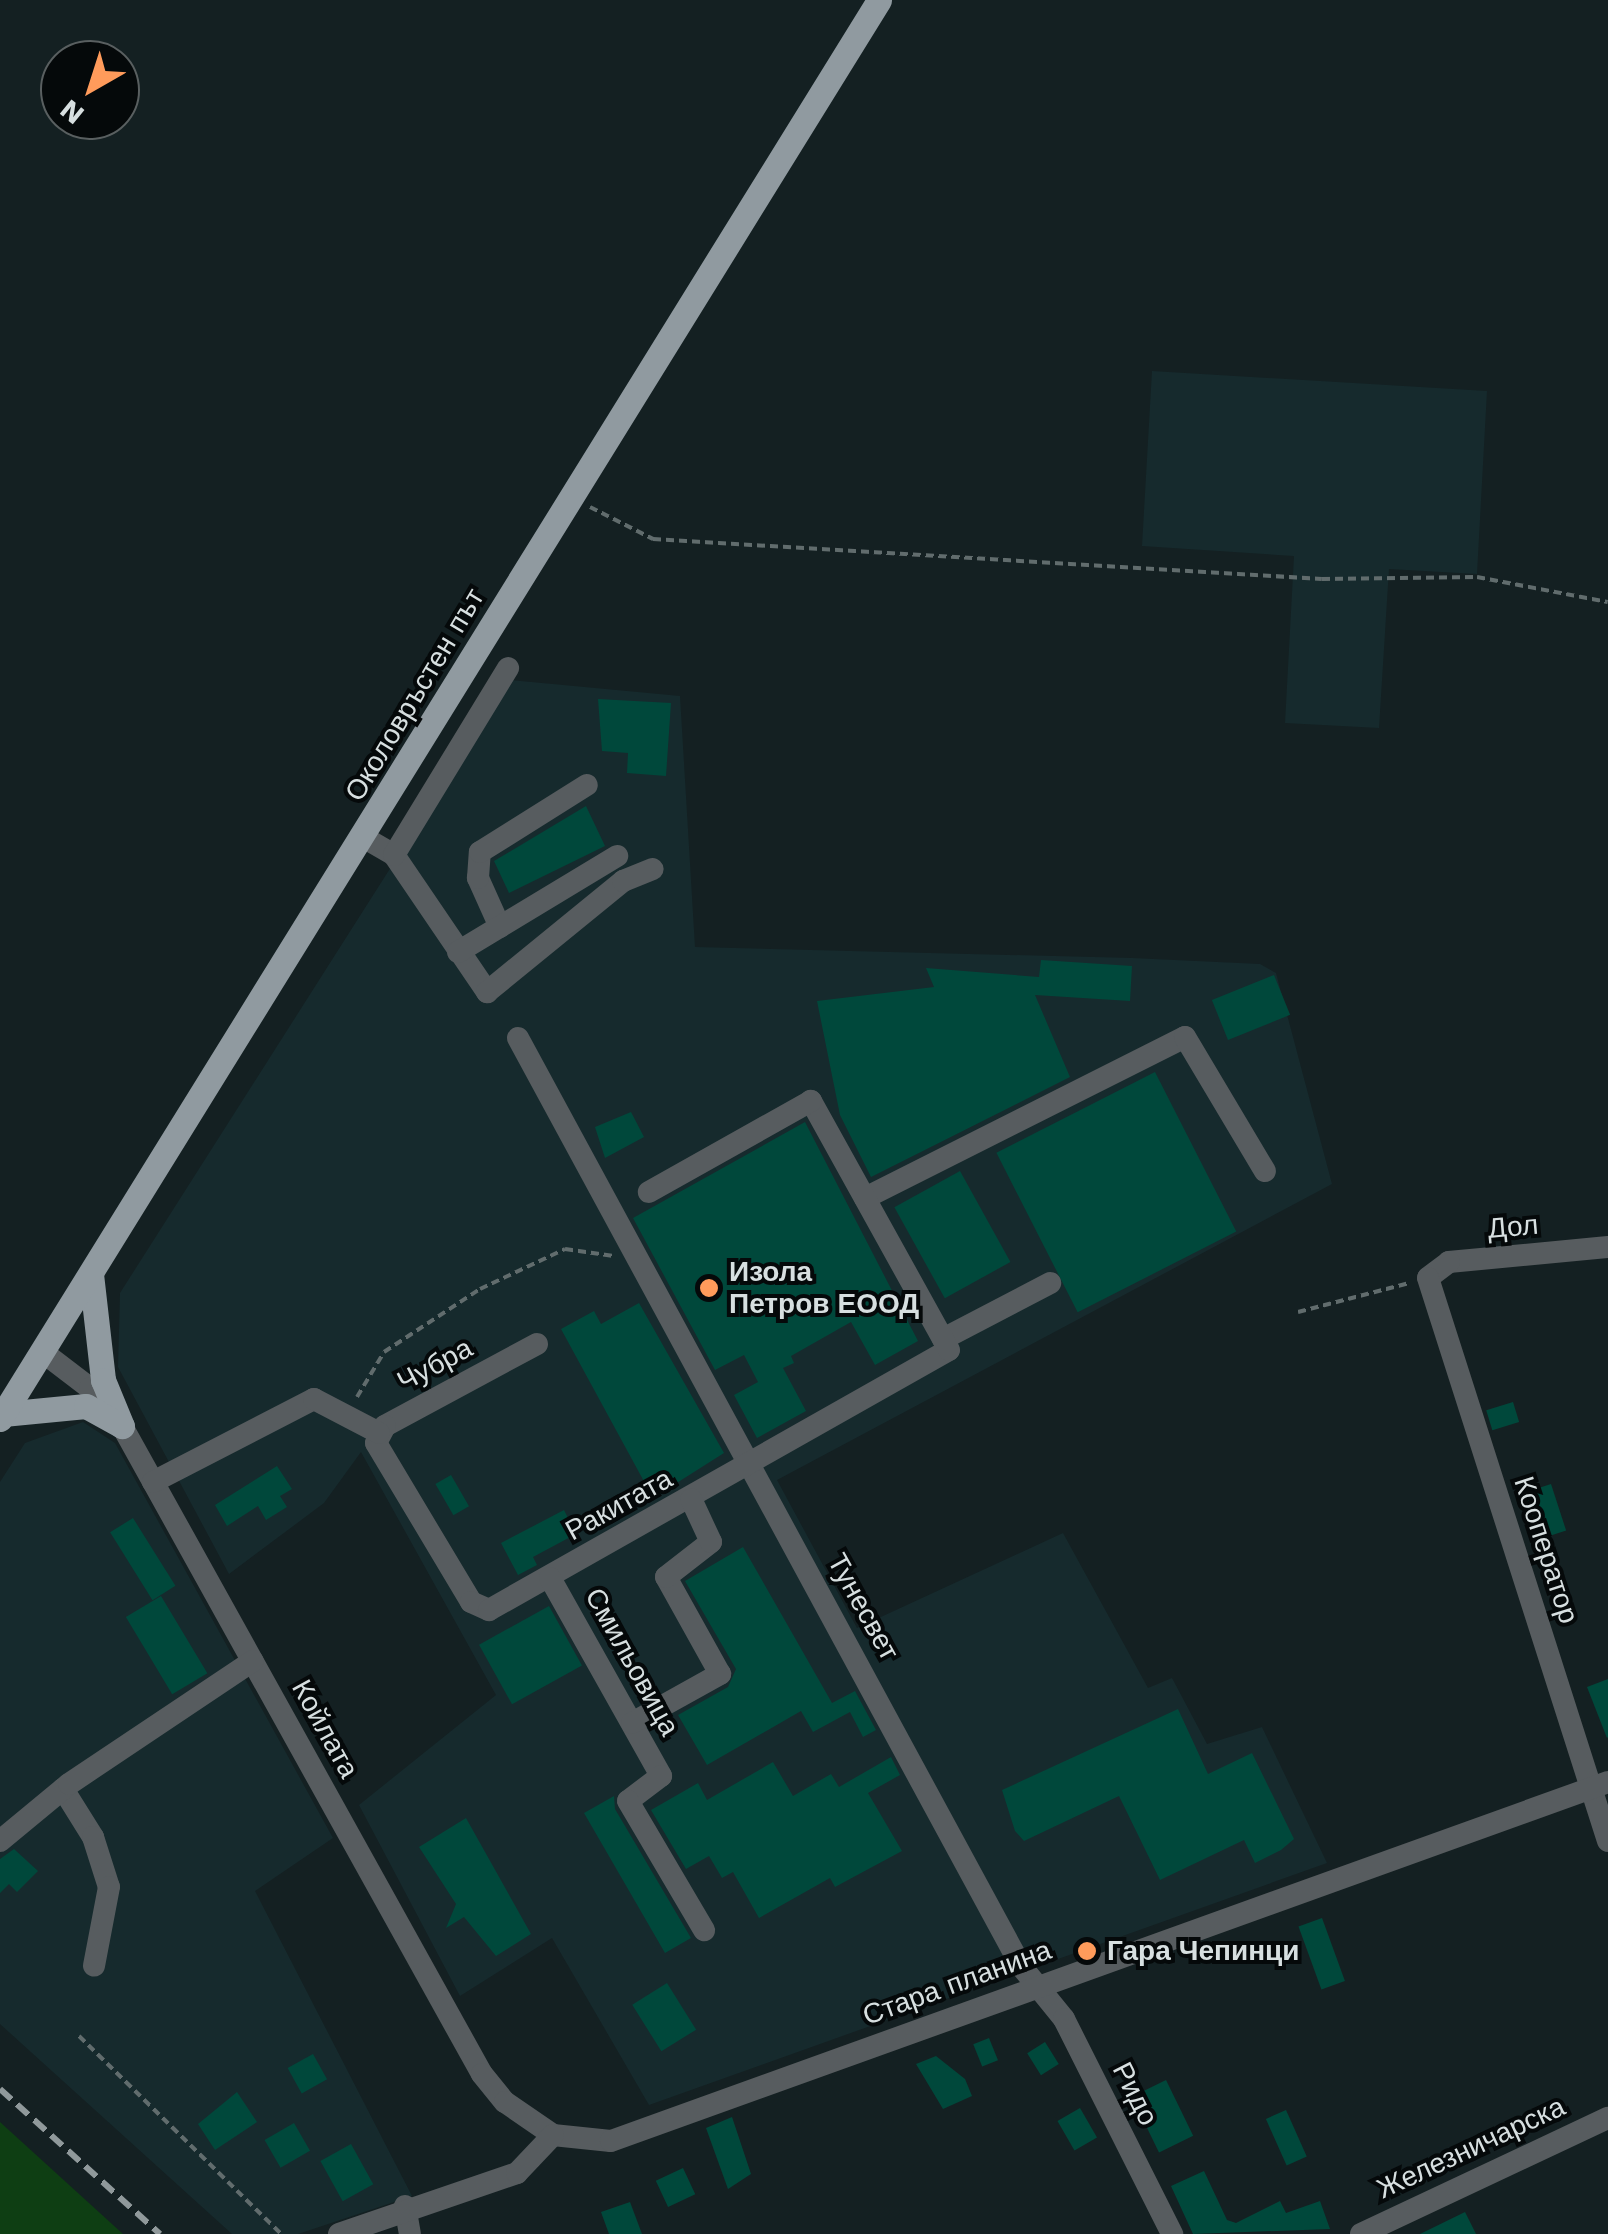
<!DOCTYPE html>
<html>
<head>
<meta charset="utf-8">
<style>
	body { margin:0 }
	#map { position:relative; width:1608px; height:2234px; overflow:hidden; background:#142022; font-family:"Work Sans",sans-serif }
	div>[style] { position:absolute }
	.built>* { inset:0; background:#162a2d }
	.green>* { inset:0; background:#0e3e13 }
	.building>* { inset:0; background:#00483b; transform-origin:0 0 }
	.path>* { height:4px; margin-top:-2px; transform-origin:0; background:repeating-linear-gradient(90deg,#616c6d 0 8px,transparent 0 13px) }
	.minor>* { height:22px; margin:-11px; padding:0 11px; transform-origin:11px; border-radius:11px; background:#575c5f }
	.major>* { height:25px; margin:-12.5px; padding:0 12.5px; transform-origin:12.5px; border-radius:12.5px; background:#909aa0 }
	.rail>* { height:6px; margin-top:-3px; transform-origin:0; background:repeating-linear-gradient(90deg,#90999b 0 15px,transparent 0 23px) }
	.dots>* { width:28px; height:28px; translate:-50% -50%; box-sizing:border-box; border:5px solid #05090a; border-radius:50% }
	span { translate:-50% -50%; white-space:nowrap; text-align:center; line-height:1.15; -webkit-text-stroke:8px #05090a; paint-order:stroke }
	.street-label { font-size:28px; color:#d7dfe0 }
	.poi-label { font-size:28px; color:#d7dfe0; font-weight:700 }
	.left { translate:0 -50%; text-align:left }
	.north { position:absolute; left:40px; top:40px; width:100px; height:100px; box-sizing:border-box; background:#05090a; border:2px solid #595f60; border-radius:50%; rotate:219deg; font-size:28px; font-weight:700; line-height:40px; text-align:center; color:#d7dfe0 }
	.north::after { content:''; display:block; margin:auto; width:35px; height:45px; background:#ff9b5b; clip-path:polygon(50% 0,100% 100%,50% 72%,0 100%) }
</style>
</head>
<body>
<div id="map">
	<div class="built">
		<i style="clip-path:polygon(1152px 371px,1487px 391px,1477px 574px,1389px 569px,1379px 728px,1285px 723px,1294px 556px,1142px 546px)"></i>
		<i style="clip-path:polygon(510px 680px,680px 696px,695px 947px,1132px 958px,1260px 964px,1276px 973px,1332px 1184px,777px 1480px,857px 1628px,1063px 1533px,1148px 1688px,1172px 1678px,1207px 1744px,1262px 1727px,1327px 1863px,649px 2105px,552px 1938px,460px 1996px,359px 1805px,496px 1695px,361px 1452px,324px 1503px,229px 1574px,118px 1367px,120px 1293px)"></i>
		<i style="clip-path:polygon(83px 1422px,115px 1443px,333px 1838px,255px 1891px,412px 2196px,298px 2234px,232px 2234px,0 2024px,0 1482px,25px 1443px)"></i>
	</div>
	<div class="green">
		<i style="clip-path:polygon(0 2122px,123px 2234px,0 2234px)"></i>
	</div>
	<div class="building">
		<i style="clip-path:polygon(598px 699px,671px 703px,666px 776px,627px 773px,628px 753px,602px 751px)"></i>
		<i style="clip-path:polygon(586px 806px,605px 846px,509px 893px,494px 861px)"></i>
		<i style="clip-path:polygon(1041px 960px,1132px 966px,1130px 1001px,1035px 995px,1070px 1077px,871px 1177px,840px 1115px,817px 1001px,934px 987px,926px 968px,1039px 977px)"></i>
		<i style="left:1274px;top:975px;width:43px;height:67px;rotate:68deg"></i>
		<i style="left:1155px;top:1072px;width:179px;height:178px;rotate:63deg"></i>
		<i style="clip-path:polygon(631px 1112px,644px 1137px,605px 1158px,595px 1127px)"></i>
		<i style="clip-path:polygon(805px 1122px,918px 1341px,875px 1365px,851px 1322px,791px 1356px,794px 1363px,783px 1368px,806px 1411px,757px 1438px,734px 1395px,758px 1382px,744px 1355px,715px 1370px,633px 1218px)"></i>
		<i style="left:960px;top:1171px;width:104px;height:75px;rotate:61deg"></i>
		<i style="clip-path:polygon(639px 1303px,724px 1453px,653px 1498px,561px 1329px,594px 1311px,601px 1324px)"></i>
		<i style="left:1513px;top:1402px;width:21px;height:28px;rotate:73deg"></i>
		<i style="clip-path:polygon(277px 1466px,292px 1489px,280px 1496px,287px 1507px,266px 1520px,258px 1506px,227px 1526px,215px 1505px)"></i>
		<i style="left:451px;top:1475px;width:36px;height:18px;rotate:60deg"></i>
		<i style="left:1551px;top:1484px;width:49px;height:29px;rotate:72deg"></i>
		<i style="clip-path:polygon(564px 1510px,576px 1534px,533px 1557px,537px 1565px,518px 1575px,501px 1543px)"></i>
		<i style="left:133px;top:1518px;width:80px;height:27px;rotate:58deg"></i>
		<i style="clip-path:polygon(743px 1547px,832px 1703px,855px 1691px,876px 1730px,863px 1737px,850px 1712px,813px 1732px,801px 1711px,707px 1765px,678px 1715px,728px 1687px,736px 1669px,685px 1581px)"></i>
		<i style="left:161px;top:1596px;width:90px;height:41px;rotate:59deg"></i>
		<i style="left:549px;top:1606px;width:68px;height:80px;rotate:61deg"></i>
		<i style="clip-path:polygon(1608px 1679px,1608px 1737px,1607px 1738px,1587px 1687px)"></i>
		<i style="clip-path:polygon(1178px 1709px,1208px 1774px,1252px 1753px,1294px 1839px,1281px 1850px,1255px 1863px,1244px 1840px,1160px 1880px,1119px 1796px,1024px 1841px,1015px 1831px,1002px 1790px)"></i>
		<i style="clip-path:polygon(891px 1757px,900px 1775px,868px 1793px,902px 1851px,835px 1887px,830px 1878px,759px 1918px,733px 1872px,722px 1878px,709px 1856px,686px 1869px,651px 1810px,698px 1783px,707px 1800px,773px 1762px,793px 1796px,831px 1774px,839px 1787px)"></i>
		<i style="clip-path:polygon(614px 1796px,615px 1809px,691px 1938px,665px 1953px,584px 1813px)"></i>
		<i style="clip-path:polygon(466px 1818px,531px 1934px,496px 1956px,464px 1917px,446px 1928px,456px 1904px,419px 1847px)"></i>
		<i style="clip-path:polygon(14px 1849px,38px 1871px,17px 1892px,9px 1884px,0 1893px,0 1859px)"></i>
		<i style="left:1322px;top:1918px;width:67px;height:25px;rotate:70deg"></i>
		<i style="left:667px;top:1983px;width:55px;height:41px;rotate:58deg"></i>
		<i style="left:989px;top:2038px;width:24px;height:17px;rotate:68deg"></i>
		<i style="left:1045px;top:2042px;width:26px;height:21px;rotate:58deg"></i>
		<i style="left:313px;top:2054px;width:29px;height:29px;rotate:61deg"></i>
		<i style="clip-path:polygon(936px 2056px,965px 2079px,972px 2096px,943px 2109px,916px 2064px)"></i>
		<i style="left:1166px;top:2080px;width:62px;height:38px;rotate:64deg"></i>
		<i style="clip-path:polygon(237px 2092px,257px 2122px,215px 2150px,198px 2124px)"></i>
		<i style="left:1080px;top:2108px;width:34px;height:26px;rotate:60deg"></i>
		<i style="left:1286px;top:2110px;width:51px;height:22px;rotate:66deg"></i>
		<i style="clip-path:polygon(732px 2117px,751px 2174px,728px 2189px,706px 2128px)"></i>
		<i style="left:294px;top:2123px;width:32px;height:34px;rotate:60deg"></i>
		<i style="left:351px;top:2144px;width:46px;height:35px;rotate:61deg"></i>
		<i style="left:683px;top:2168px;width:29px;height:30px;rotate:65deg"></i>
		<i style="clip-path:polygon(1204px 2171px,1227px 2220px,1236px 2223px,1280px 2201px,1286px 2213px,1320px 2201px,1330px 2229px,1193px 2234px,1171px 2186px)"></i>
		<i style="clip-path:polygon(630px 2202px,642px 2234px,609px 2234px,601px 2212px)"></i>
		<i style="clip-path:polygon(1465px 2212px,1476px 2234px,1420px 2234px)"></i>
	</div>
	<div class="path">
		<i style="left:590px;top:507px;width:71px;rotate:26.9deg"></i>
		<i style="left:653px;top:539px;width:670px;rotate:3.42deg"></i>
		<i style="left:1322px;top:579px;width:155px;rotate:-0.7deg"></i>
		<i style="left:1477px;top:577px;width:133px;rotate:10.8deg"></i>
		<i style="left:1298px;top:1312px;width:115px;rotate:-14.6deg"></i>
		<i style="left:357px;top:1397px;width:52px;rotate:-59deg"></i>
		<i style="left:384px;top:1352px;width:115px;rotate:-33.3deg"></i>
		<i style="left:480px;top:1289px;width:94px;rotate:-25.2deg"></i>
		<i style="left:565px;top:1249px;width:49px;rotate:8.1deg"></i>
		<i style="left:79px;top:2036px;width:283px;rotate:44.4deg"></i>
	</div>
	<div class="minor">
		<i style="left:363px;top:837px;width:36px;rotate:30deg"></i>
		<i style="left:394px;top:855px;width:166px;rotate:55.8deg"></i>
		<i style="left:487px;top:992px;width:176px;rotate:-39.2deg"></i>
		<i style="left:623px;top:881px;width:32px;rotate:-22deg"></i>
		<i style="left:394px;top:855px;width:219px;rotate:-58.6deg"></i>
		<i style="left:500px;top:927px;width:54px;rotate:-114.2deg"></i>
		<i style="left:478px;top:878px;width:26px;rotate:-86deg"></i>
		<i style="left:480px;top:852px;width:126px;rotate:-32.1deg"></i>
		<i style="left:458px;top:952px;width:186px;rotate:-31.1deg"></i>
		<i style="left:518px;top:1038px;width:1056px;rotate:61.54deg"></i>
		<i style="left:1021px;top:1966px;width:68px;rotate:50.9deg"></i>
		<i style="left:1064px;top:2019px;width:241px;rotate:63.3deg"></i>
		<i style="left:865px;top:1198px;width:358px;rotate:-26.7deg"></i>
		<i style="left:1185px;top:1037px;width:156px;rotate:59.2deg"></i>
		<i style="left:1608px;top:1247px;width:160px;rotate:174.6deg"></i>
		<i style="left:1449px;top:1262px;width:26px;rotate:143deg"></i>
		<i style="left:1428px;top:1278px;width:591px;rotate:72.27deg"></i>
		<i style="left:943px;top:1339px;width:121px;rotate:-27.6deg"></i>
		<i style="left:537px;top:1344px;width:173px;rotate:151.7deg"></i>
		<i style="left:385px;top:1426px;width:19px;rotate:118deg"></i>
		<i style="left:376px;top:1443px;width:185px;rotate:59.1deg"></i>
		<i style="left:471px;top:1602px;width:20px;rotate:24deg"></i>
		<i style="left:489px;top:1610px;width:528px;rotate:-29.48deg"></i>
		<i style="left:949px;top:1350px;width:285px;rotate:-119deg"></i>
		<i style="left:811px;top:1101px;width:186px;rotate:150.7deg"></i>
		<i style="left:44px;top:1353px;width:58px;rotate:37.3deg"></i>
		<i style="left:90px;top:1388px;width:50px;rotate:49.9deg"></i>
		<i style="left:122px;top:1426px;width:741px;rotate:60.95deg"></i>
		<i style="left:482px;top:2074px;width:36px;rotate:51deg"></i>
		<i style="left:505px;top:2102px;width:58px;rotate:34.5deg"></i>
		<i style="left:553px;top:2135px;width:58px;rotate:5.9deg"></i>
		<i style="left:611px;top:2141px;width:1060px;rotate:-19.8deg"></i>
		<i style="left:153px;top:1482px;width:181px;rotate:-27.3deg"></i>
		<i style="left:314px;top:1399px;width:73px;rotate:27.6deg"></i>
		<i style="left:550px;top:1578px;width:227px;rotate:60.7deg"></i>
		<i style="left:661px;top:1776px;width:41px;rotate:142.9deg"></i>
		<i style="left:628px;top:1801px;width:150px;rotate:59.5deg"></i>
		<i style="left:632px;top:1723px;width:101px;rotate:-29.1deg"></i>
		<i style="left:720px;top:1674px;width:111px;rotate:-119.1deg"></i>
		<i style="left:666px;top:1577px;width:57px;rotate:-37.9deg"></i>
		<i style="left:711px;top:1542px;width:47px;rotate:-114.9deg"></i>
		<i style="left:63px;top:1789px;width:57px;rotate:58deg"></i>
		<i style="left:93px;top:1837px;width:52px;rotate:72.3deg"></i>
		<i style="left:109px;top:1887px;width:80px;rotate:100.8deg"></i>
		<i style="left:0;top:1841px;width:89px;rotate:-39.6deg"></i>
		<i style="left:69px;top:1784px;width:221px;rotate:-33.8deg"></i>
		<i style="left:405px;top:2206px;width:28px;rotate:80deg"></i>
		<i style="left:339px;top:2234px;width:188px;rotate:-18.9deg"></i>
		<i style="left:517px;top:2173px;width:52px;rotate:-46.5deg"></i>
		<i style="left:1361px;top:2234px;width:273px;rotate:-25.2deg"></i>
	</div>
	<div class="major">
		<i style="left:91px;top:1274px;width:107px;rotate:83.5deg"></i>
		<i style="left:103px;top:1380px;width:50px;rotate:67.6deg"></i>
		<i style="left:3px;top:1414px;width:83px;rotate:-5.5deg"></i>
		<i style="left:86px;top:1406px;width:41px;rotate:29.1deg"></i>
		<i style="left:0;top:1419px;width:1669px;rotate:-58.22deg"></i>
	</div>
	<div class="rail">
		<i style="left:0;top:2089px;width:216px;rotate:42.2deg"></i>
	</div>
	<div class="dots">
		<i style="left:709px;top:1288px;background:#ff9b5b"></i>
		<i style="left:1087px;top:1951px;background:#ff9b5b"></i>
	</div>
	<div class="street-label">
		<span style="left:415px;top:695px;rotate:-59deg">Околовръстен път</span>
		<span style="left:1513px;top:1227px;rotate:-5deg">Дол</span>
		<span style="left:435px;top:1365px;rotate:-28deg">Чубра</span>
		<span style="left:619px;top:1505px;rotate:-29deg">Ракитата</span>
		<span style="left:1546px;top:1550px;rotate:72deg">Кооператор</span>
		<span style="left:863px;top:1607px;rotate:61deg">Тунесвет</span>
		<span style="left:632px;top:1662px;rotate:61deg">Смильовица</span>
		<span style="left:325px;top:1729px;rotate:61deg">Койлата</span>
		<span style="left:957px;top:1983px;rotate:-20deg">Стара планина</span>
		<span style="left:1135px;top:2094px;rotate:63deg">Ридо</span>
		<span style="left:1471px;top:2148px;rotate:-25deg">Железничарска</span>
	</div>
	<div class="poi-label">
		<span class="left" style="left:729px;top:1288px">Изола<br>Петров ЕООД</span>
		<span class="left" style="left:1107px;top:1951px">Гара Чепинци</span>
	</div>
	<div class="north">N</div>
</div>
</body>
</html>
